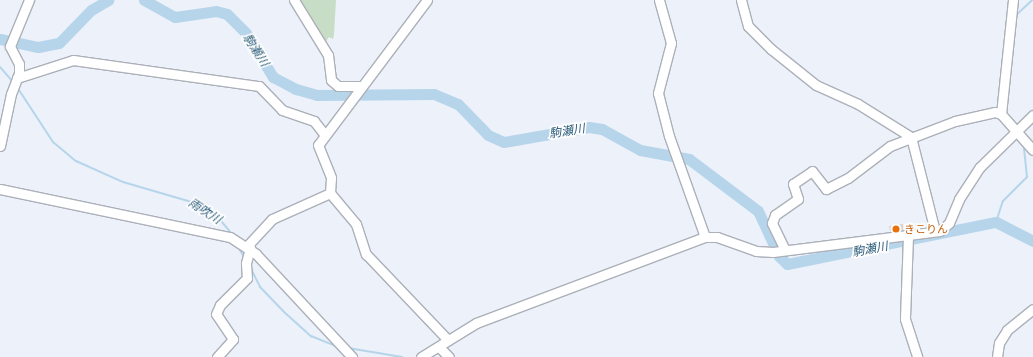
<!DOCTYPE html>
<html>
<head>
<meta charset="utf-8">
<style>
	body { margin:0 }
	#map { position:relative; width:1033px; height:357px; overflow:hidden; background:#ecf1fa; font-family:"Noto Sans","Noto Sans JP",sans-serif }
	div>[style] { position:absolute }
	.green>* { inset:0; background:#c8ddc6 }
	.stream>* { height:2px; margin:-1px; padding:0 1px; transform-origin:1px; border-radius:1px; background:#b6d5eb }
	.river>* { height:11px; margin:-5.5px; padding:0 5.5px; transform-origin:5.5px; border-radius:5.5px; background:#b6d5eb }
	.building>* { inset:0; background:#ddd1d1 }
	.roads { filter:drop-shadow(1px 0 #acb0b9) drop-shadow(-1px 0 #acb0b9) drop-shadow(0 1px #acb0b9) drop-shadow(0 -1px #acb0b9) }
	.minor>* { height:9px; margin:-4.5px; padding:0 4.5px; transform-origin:4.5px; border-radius:4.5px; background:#fff }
	.dots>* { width:11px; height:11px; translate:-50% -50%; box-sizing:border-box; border:2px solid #fefefe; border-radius:50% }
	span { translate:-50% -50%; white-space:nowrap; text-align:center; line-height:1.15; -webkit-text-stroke:3.5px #fefefe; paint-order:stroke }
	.food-label { font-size:11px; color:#c56008 }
	.left { translate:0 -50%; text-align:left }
	.water-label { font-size:12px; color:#265978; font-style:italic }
</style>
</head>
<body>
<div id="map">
	<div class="green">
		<i style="clip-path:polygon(296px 0,336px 0,334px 34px,333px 39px,329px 37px,323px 46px)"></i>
	</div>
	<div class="stream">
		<i style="left:1014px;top:17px;width:25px;rotate:-43deg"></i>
		<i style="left:0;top:67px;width:20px;rotate:49deg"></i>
		<i style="left:17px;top:87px;width:66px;rotate:56.8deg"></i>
		<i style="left:53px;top:142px;width:30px;rotate:40deg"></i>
		<i style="left:76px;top:161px;width:51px;rotate:24.1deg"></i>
		<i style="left:123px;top:182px;width:75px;rotate:16.3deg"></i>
		<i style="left:195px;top:203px;width:24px;rotate:30deg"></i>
		<i style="left:216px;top:215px;width:26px;rotate:50deg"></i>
		<i style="left:1008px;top:87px;width:30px;rotate:-84deg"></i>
		<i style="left:996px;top:222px;width:22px;rotate:-72deg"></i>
		<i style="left:1003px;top:201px;width:34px;rotate:-45deg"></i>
		<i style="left:1027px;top:177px;width:30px;rotate:-96deg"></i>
		<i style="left:237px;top:245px;width:16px;rotate:60deg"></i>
		<i style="left:250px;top:267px;width:22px;rotate:63deg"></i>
		<i style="left:260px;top:287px;width:33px;rotate:46deg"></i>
		<i style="left:283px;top:311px;width:38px;rotate:42deg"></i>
		<i style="left:311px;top:336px;width:27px;rotate:22deg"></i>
		<i style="left:348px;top:348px;width:55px;rotate:9.5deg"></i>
	</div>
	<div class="river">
		<i style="left:144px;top:0;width:35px;rotate:29deg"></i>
		<i style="left:175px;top:17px;width:41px;rotate:-8.3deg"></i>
		<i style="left:216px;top:11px;width:11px;rotate:15deg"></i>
		<i style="left:227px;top:14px;width:27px;rotate:45deg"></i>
		<i style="left:246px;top:33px;width:52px;rotate:58.5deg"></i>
		<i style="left:273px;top:77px;width:26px;rotate:28deg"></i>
		<i style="left:296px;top:89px;width:22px;rotate:16deg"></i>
		<i style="left:317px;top:95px;width:117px;rotate:-0.5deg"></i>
		<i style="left:434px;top:94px;width:26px;rotate:23deg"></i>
		<i style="left:458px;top:104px;width:43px;rotate:45.9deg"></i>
		<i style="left:488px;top:135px;width:17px;rotate:24deg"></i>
		<i style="left:504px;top:142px;width:86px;rotate:-10deg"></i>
		<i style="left:589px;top:127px;width:13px;rotate:9deg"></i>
		<i style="left:602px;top:129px;width:43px;rotate:28.9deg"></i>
		<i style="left:640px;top:150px;width:50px;rotate:10.4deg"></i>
		<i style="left:689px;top:159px;width:86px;rotate:37deg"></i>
		<i style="left:758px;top:211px;width:50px;rotate:65deg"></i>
		<i style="left:779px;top:256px;width:11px;rotate:45deg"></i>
		<i style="left:787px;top:264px;width:213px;rotate:-11.4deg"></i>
		<i style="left:996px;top:222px;width:42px;rotate:27.2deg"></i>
		<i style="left:0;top:39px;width:39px;rotate:12deg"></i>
		<i style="left:38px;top:47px;width:21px;rotate:-11deg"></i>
		<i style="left:59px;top:43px;width:46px;rotate:-45.9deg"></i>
		<i style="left:91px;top:10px;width:20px;rotate:-30deg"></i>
	</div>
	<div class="building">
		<i style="clip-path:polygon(903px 224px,903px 230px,890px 231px,889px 226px)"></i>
	</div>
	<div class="roads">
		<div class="minor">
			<i style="left:294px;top:0;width:65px;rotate:58.3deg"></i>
			<i style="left:328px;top:55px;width:25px;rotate:83deg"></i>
			<i style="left:331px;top:80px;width:9px;rotate:41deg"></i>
			<i style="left:338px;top:86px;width:24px"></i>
			<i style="left:427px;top:0;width:181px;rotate:126.9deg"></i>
			<i style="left:318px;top:145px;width:35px;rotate:68deg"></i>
			<i style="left:331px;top:178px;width:15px;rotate:94deg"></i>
			<i style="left:330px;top:193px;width:40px;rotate:50deg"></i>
			<i style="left:356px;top:224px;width:32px;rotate:72deg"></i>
			<i style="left:366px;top:254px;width:119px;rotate:46.4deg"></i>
			<i style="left:659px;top:0;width:45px;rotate:74.4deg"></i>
			<i style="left:671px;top:43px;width:52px;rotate:104.6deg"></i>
			<i style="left:658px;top:93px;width:44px;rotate:75.7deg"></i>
			<i style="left:669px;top:136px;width:107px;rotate:70.4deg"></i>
			<i style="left:741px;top:0;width:27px;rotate:75deg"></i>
			<i style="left:748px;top:26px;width:33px;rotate:45deg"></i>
			<i style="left:771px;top:49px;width:58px;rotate:38.7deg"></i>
			<i style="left:816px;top:85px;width:46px;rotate:24.3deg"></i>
			<i style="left:858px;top:104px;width:62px;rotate:31.9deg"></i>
			<i style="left:911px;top:137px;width:97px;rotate:75.7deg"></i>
			<i style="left:17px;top:78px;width:59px;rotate:-17.8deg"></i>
			<i style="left:73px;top:60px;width:188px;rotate:8deg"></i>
			<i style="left:259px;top:86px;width:33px;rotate:46deg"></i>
			<i style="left:282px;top:110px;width:34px;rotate:19deg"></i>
			<i style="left:314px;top:121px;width:16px;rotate:52deg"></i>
			<i style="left:1001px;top:114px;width:115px;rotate:-84deg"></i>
			<i style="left:0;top:146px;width:53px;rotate:-78.1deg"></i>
			<i style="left:11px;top:94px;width:22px;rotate:-69deg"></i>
			<i style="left:19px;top:73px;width:9px;rotate:-90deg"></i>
			<i style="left:19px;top:64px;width:20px;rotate:-117deg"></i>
			<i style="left:10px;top:46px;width:50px;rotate:-67.6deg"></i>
			<i style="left:0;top:189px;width:235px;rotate:11.8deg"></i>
			<i style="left:230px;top:237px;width:31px;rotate:33deg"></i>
			<i style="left:256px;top:254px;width:141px;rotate:47deg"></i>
			<i style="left:908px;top:236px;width:83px;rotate:92.1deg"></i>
			<i style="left:905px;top:319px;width:40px;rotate:72deg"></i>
			<i style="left:247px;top:246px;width:37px;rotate:-47deg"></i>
			<i style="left:272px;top:219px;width:64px;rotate:-24.1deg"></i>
			<i style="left:785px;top:250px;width:30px;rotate:-116deg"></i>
			<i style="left:772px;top:223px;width:9px;rotate:-69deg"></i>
			<i style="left:775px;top:215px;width:28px;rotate:-35deg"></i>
			<i style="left:798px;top:199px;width:16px;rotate:-108deg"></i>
			<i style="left:793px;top:184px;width:23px;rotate:-34deg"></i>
			<i style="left:812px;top:171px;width:23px;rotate:52deg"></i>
			<i style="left:826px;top:189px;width:25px;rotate:-27deg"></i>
			<i style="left:848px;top:178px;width:53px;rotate:-37.3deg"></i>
			<i style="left:890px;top:146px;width:70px;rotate:-21deg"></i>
			<i style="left:955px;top:121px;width:41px;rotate:-12.7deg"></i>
			<i style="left:995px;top:112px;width:6px;rotate:18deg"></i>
			<i style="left:1001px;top:114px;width:48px;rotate:48.4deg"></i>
			<i style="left:439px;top:347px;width:14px;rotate:45deg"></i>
			<i style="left:217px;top:357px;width:24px;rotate:-48deg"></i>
			<i style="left:233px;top:339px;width:30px;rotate:-124deg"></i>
			<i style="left:216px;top:314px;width:10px;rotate:-66deg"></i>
			<i style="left:220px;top:305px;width:38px;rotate:-45deg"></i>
			<i style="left:247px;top:278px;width:15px;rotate:-94deg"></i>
			<i style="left:246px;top:263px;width:16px;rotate:-75deg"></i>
			<i style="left:421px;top:357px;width:65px;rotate:-31.7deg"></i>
			<i style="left:476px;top:323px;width:245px;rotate:-20.6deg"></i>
			<i style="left:705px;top:237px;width:12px"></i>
			<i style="left:717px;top:237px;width:41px;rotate:19.7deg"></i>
			<i style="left:756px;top:251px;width:17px;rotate:3deg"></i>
			<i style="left:773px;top:252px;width:168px;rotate:-7.2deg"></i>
			<i style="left:940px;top:231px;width:12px;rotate:-42deg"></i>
			<i style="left:949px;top:223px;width:26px;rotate:-67deg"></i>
			<i style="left:959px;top:199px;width:38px;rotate:-57deg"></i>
			<i style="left:980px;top:167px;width:74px;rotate:-44.5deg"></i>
			<i style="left:997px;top:357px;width:14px;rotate:-82deg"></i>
			<i style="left:999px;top:343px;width:15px;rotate:-58deg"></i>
			<i style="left:1007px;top:330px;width:33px;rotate:-39deg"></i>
		</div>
	</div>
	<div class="dots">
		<i style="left:896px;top:229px;background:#e8710a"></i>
	</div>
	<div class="food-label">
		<span class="left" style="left:904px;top:229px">きこりん</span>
	</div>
	<div class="water-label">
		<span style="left:256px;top:50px;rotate:57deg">駒瀬川</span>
		<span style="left:567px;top:131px;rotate:-9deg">駒瀬川</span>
		<span style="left:205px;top:211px;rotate:33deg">雨吹川</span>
		<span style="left:870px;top:249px;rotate:-10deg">駒瀬川</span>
	</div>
</div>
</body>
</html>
